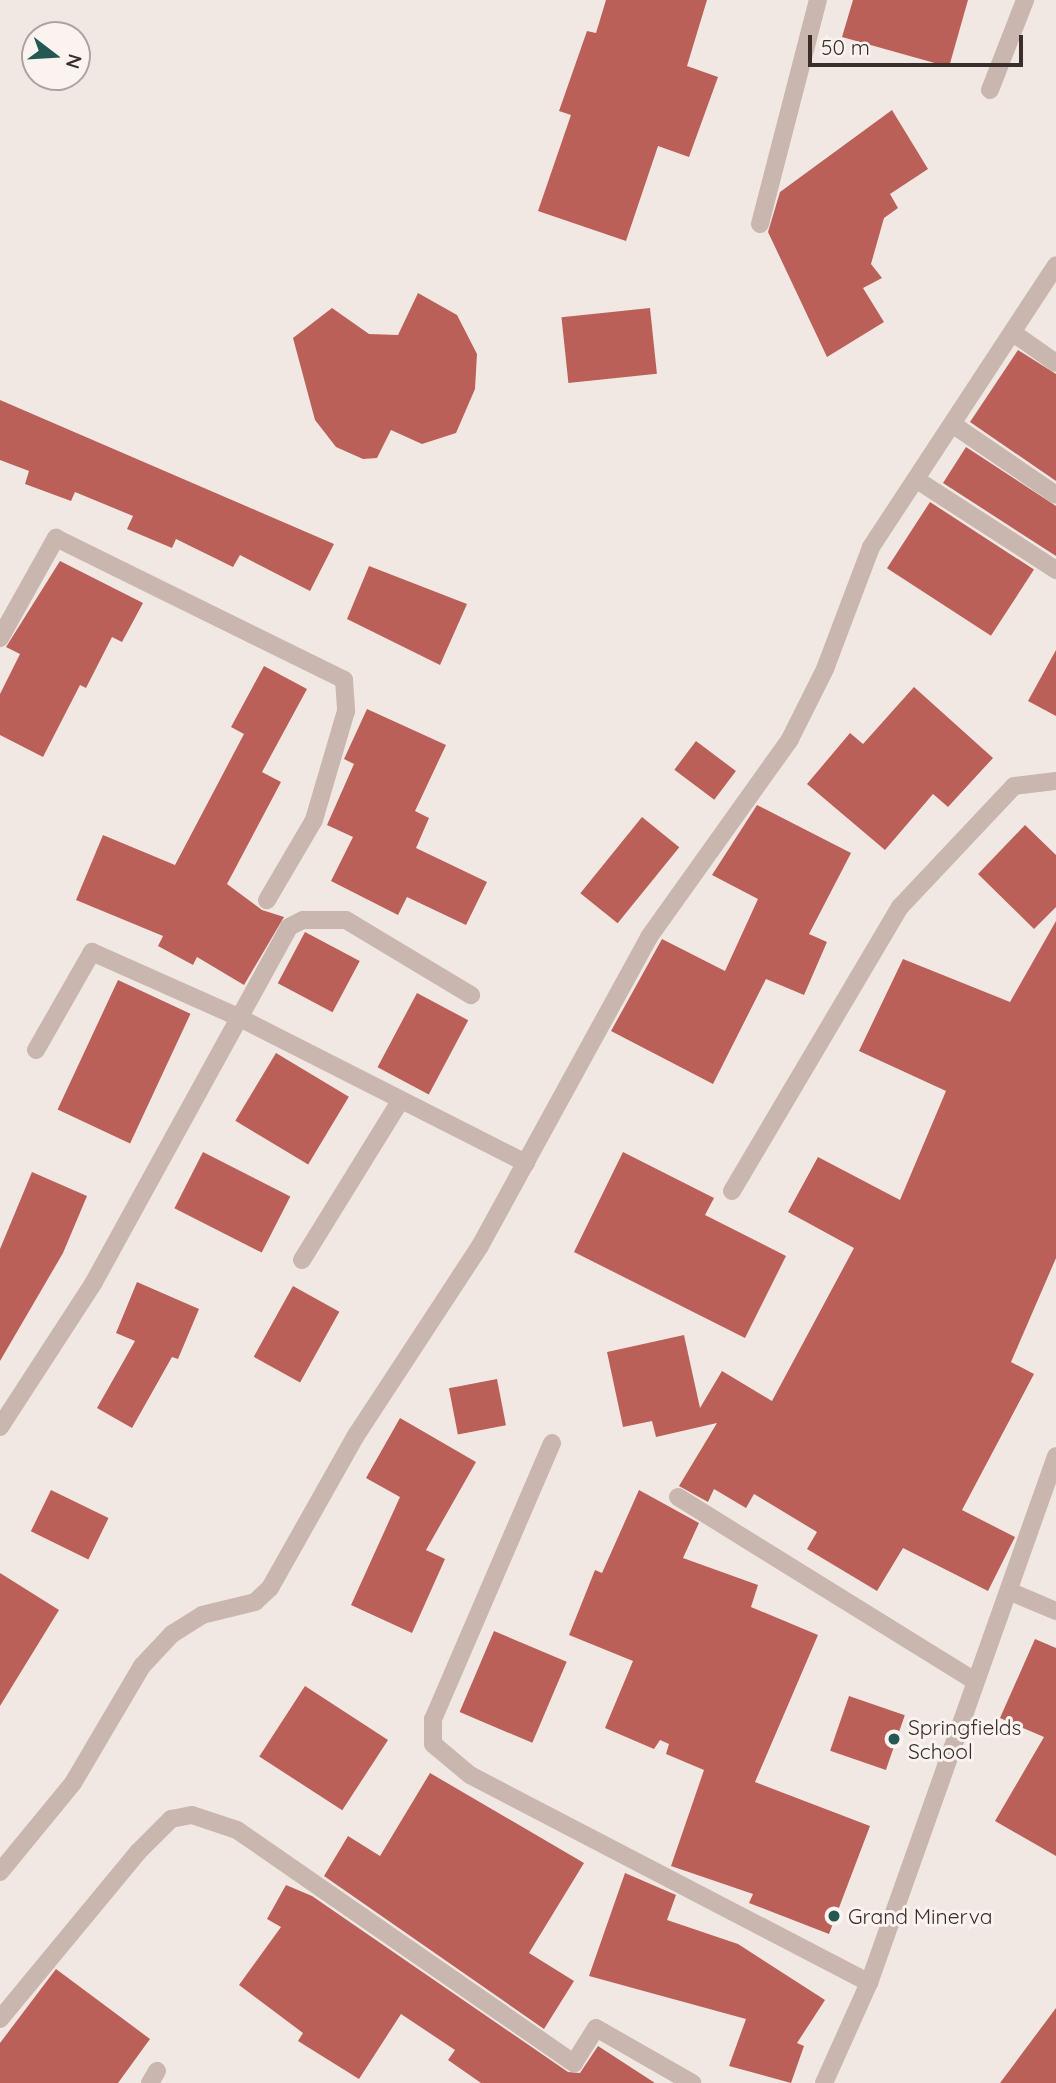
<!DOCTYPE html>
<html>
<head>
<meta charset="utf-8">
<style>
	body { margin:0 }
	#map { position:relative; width:1056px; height:2083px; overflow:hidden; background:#f2e8e3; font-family:Quicksand,sans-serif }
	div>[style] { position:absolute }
	.building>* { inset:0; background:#bb6058; transform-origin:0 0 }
	.minor>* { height:18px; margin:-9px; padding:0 9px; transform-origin:9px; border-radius:9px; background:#c9b7af }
	.dots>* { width:19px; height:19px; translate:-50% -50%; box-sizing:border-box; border:4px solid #faf3ef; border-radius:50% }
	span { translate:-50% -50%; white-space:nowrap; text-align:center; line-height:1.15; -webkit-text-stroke:6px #faf3ef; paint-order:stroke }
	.poi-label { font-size:21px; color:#392e2c }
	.left { translate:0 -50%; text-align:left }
	.north { position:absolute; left:21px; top:21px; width:70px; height:70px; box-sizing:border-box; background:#faf3ef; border:2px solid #ada4a1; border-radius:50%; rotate:107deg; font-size:19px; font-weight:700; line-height:28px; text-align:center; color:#392e2c }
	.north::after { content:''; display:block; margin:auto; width:24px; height:32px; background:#255753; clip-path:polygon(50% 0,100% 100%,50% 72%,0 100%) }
	.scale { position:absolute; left:808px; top:35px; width:215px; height:32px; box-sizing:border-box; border:4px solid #392e2c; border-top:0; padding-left:9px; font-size:21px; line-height:24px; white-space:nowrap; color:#392e2c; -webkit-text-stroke:5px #faf3ef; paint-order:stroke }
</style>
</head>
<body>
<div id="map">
	<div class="building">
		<i style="clip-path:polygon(606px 0,707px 0,687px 66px,718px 77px,689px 157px,658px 146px,626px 241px,538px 211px,571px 115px,559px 111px,587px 31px,596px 33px)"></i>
		<i style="clip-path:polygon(853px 0,968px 0,949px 67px,842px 37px)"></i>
		<i style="clip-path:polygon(892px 110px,928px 169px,890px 194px,898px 208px,884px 218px,871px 264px,882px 278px,863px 288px,884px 322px,827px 357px,768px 232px,780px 192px)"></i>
		<i style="clip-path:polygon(418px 293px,457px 315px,477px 354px,475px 389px,456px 433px,422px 444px,391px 430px,377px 458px,363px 459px,336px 447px,315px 420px,293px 338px,332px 308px,369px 334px,398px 335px)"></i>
		<i style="left:650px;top:308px;width:66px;height:89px;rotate:84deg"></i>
		<i style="clip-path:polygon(1018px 350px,1056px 374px,1056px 481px,970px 422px)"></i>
		<i style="clip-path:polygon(0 400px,334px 544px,310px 591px,240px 555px,233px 567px,176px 539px,172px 548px,127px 529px,133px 516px,75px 492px,71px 501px,25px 484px,29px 471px,0 460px)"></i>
		<i style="clip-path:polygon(966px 447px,1056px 506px,1056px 556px,943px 483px)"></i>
		<i style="left:930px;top:502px;width:124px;height:79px;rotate:33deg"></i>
		<i style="clip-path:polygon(60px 561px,143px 603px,122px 642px,112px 637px,86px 688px,80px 685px,43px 757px,0 735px,0 694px,20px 654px,6px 647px)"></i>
		<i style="clip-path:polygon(369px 566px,467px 604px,440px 665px,347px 619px)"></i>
		<i style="clip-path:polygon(1056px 650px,1056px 716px,1028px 701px)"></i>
		<i style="clip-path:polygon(264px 666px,307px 689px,262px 772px,281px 782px,227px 884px,262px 910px,284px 917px,244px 985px,197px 957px,193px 965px,158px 946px,163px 936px,76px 900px,103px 835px,175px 865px,244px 734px,231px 727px)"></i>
		<i style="clip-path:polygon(914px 687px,993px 758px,948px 807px,933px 794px,885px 850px,807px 784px,850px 733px,863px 744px)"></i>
		<i style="clip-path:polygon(367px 709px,446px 745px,415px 811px,429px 818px,416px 848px,487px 882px,466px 925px,407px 897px,398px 915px,331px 881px,353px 837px,327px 825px,354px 764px,344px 759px)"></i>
		<i style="left:696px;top:741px;width:50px;height:36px;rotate:37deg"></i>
		<i style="clip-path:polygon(757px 805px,851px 853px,809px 934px,827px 942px,804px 995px,766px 979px,713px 1084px,611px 1031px,662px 939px,725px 971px,758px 899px,712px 875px)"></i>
		<i style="left:642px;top:817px;width:48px;height:98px;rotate:39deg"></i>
		<i style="clip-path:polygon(1025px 825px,1056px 855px,1056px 907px,1034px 929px,978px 874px)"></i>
		<i style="clip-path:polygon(1056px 921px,1056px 1258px,1011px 1362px,1034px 1374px,962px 1510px,1015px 1537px,988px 1591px,903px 1548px,877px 1591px,807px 1549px,817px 1532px,754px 1494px,746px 1508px,714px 1489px,708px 1502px,679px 1486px,717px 1423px,656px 1437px,652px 1421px,623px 1427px,607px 1352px,684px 1335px,700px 1408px,722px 1371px,772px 1401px,854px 1248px,788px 1212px,818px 1157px,900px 1200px,946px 1091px,859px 1051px,903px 959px,1010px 1002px)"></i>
		<i style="left:305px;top:932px;width:62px;height:58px;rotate:28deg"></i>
		<i style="left:118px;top:980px;width:80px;height:143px;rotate:25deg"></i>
		<i style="left:417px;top:993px;width:58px;height:84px;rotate:28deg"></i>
		<i style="left:276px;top:1053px;width:85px;height:79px;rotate:31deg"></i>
		<i style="left:203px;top:1152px;width:98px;height:63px;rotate:27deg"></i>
		<i style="clip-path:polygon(623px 1152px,714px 1198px,705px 1215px,786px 1256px,745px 1338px,574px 1252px)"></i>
		<i style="clip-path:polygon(32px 1172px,87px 1196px,63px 1253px,0 1361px,0 1249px)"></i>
		<i style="clip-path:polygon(137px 1282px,199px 1309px,178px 1359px,172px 1357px,132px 1428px,97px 1408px,135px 1341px,116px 1333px)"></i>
		<i style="left:293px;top:1286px;width:53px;height:81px;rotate:29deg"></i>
		<i style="left:497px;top:1379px;width:47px;height:49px;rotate:79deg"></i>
		<i style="clip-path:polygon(400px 1418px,476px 1462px,426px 1550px,445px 1559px,412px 1633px,351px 1605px,400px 1497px,366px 1478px)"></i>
		<i style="left:51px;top:1490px;width:64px;height:46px;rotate:26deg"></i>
		<i style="clip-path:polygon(639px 1490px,699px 1523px,683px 1558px,758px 1585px,751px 1607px,818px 1635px,755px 1782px,870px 1826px,829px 1934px,749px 1903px,753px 1894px,671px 1866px,704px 1770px,666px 1754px,669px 1744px,660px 1740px,654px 1749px,605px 1728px,633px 1661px,569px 1635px,595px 1570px,602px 1573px)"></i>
		<i style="clip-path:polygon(0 1573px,59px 1610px,0 1706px)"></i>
		<i style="left:494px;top:1631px;width:79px;height:88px;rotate:23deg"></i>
		<i style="clip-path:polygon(1035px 1639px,1056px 1648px,1056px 1856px,995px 1821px,1044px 1737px,1000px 1718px)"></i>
		<i style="left:305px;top:1686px;width:99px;height:84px;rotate:33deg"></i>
		<i style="left:849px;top:1696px;width:59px;height:58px;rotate:19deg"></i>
		<i style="clip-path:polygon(430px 1773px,584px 1863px,529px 1953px,574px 1981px,544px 2029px,324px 1876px,348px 1836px,380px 1856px)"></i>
		<i style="clip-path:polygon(625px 1873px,676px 1895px,667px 1920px,738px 1944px,825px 2000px,797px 2043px,804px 2046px,791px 2083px,729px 2066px,746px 2019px,589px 1976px)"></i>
		<i style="clip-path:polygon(286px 1885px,312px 1896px,568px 2072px,580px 2073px,598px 2046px,655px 2083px,481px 2083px,448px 2060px,455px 2050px,401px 2014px,359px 2079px,298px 2041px,303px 2033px,239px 1985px,281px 1927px,267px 1919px)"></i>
		<i style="clip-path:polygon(56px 1969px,150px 2039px,118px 2083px,0 2083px,0 2043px)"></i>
		<i style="clip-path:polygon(1056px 2008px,1056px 2083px,1000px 2083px)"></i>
	</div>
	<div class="minor">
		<i style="left:990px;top:90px;width:97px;rotate:-68.7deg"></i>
		<i style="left:760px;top:224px;width:231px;rotate:-75.5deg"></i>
		<i style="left:1013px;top:333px;width:52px;rotate:34.9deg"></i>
		<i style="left:955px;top:426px;width:122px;rotate:34.3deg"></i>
		<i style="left:917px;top:480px;width:166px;rotate:32.9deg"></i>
		<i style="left:0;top:638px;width:115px;rotate:-60.8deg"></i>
		<i style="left:56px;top:538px;width:321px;rotate:26.2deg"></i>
		<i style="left:344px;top:680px;width:31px;rotate:86deg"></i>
		<i style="left:346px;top:711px;width:114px;rotate:106.4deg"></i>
		<i style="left:314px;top:820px;width:93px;rotate:120.4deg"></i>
		<i style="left:36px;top:1050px;width:113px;rotate:-60.3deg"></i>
		<i style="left:92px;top:952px;width:160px;rotate:24deg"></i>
		<i style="left:238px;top:1017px;width:323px;rotate:26.9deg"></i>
		<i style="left:732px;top:1191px;width:330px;rotate:-59.4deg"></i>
		<i style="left:900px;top:907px;width:166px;rotate:-46.7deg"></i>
		<i style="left:1014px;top:786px;width:42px;rotate:-6.8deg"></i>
		<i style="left:302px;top:1260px;width:188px;rotate:-58.3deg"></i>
		<i style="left:0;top:1427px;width:173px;rotate:-57deg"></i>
		<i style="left:94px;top:1282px;width:405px;rotate:-61.2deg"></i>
		<i style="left:289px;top:927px;width:16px;rotate:-27deg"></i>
		<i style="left:303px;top:920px;width:43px"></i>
		<i style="left:346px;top:920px;width:146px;rotate:31deg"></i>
		<i style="left:552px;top:1443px;width:301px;rotate:113.3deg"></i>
		<i style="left:433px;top:1719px;width:25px;rotate:90deg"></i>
		<i style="left:433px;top:1744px;width:48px;rotate:40deg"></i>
		<i style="left:470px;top:1775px;width:450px;rotate:27.5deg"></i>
		<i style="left:678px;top:1497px;width:349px;rotate:31.8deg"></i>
		<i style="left:1011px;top:1592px;width:49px;rotate:22.9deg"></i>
		<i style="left:0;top:1872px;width:115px;rotate:-50.6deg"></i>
		<i style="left:73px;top:1783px;width:136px;rotate:-59.5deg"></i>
		<i style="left:142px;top:1666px;width:44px;rotate:-46.8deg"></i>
		<i style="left:172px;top:1634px;width:36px;rotate:-32deg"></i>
		<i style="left:202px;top:1615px;width:55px;rotate:-13.8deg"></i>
		<i style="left:255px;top:1602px;width:21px;rotate:-43deg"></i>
		<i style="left:270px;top:1588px;width:173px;rotate:-60.6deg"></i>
		<i style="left:355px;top:1437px;width:228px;rotate:-56.8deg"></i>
		<i style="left:480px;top:1246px;width:352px;rotate:-61.3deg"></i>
		<i style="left:649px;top:937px;width:243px;rotate:-54.5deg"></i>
		<i style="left:790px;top:739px;width:78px;rotate:-63.4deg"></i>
		<i style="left:825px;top:669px;width:130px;rotate:-69.3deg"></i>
		<i style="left:871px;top:547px;width:337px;rotate:-56.7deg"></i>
		<i style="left:0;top:2019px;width:217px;rotate:-50.4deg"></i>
		<i style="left:138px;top:1852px;width:47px;rotate:-45deg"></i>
		<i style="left:171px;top:1819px;width:21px;rotate:-11deg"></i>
		<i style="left:192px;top:1815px;width:47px;rotate:18.4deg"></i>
		<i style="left:237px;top:1830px;width:410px;rotate:34.7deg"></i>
		<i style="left:574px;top:2063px;width:41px;rotate:-57.8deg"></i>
		<i style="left:596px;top:2028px;width:111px;rotate:29.8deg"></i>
		<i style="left:150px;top:2083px;width:14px;rotate:-60deg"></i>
		<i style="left:824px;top:2083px;width:110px;rotate:-65.8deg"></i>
		<i style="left:869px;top:1983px;width:559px;rotate:-70.46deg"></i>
	</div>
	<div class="dots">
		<i style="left:894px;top:1739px;background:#255753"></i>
		<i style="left:834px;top:1916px;background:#255753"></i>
	</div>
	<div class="poi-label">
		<span class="left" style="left:908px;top:1739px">Springfields<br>School</span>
		<span class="left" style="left:848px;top:1916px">Grand Minerva</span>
	</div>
	<div class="north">N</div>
	<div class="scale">50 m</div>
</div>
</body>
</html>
